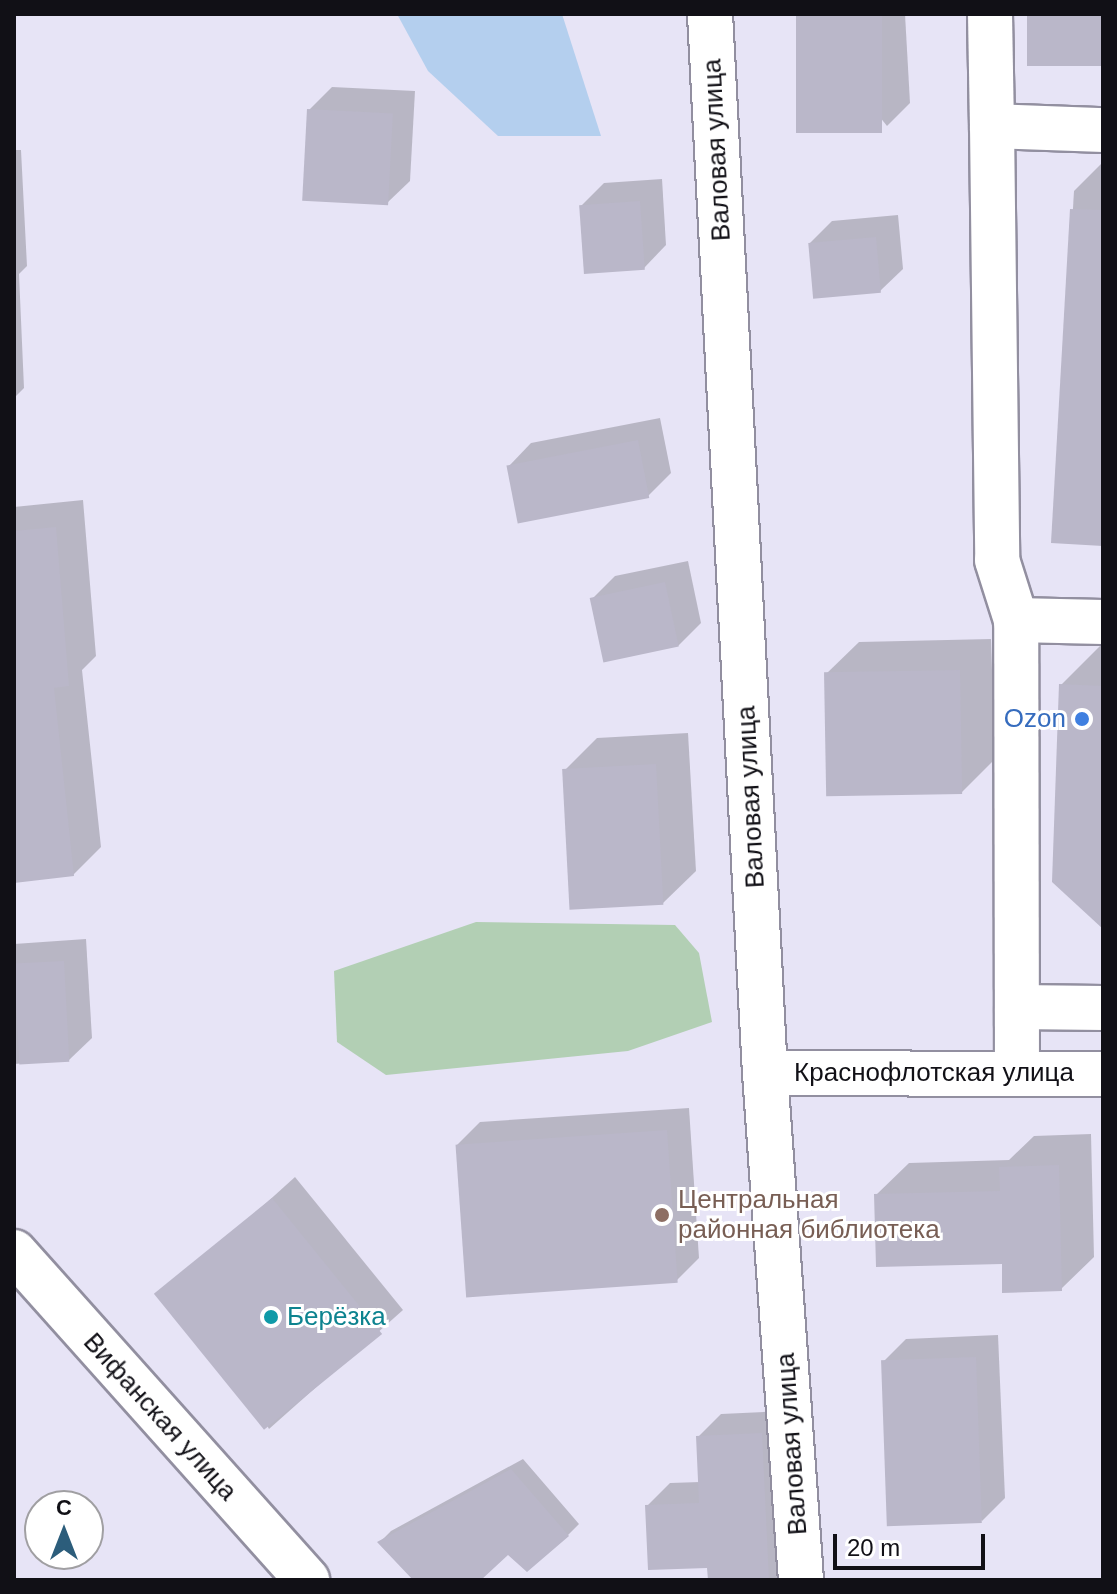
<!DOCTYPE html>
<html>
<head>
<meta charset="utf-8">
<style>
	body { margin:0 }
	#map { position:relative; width:1117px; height:1594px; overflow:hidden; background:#e7e4f6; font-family:Helvetica,sans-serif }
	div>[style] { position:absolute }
	.green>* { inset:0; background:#b2cfb4 }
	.water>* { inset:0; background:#b4cfee }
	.shadow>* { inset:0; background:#0003 }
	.building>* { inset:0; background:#bab7c9; transform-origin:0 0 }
	.roads { filter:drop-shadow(2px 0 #928fa0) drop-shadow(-2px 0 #928fa0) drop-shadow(0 2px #928fa0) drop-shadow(0 -2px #928fa0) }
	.minor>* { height:44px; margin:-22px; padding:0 22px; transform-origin:22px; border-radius:22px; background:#fff }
	.major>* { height:44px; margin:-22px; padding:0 22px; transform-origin:22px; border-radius:22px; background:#fff }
	.dots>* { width:22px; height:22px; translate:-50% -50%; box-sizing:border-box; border:4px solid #fff; border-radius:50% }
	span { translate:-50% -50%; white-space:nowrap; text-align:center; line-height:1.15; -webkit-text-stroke:6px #fff; paint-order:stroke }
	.street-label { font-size:26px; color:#111016 }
	.shop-label { font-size:26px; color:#366cbe }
	.right { translate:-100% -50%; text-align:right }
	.education-label { font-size:26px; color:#785e54 }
	.left { translate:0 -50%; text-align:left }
	.culture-label { font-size:26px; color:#0d838f }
	.frame { position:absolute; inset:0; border:16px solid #111016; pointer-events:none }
	.north { position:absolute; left:24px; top:1490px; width:80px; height:80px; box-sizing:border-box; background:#fff; border:2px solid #a09fa2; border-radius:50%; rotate:0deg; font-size:22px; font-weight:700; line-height:32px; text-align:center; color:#111016 }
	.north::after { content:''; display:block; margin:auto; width:28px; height:36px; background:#2c5d7b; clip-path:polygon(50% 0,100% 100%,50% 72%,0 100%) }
	.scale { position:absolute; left:833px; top:1534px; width:152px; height:36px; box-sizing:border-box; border:4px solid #111016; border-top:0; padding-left:10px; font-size:24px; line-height:28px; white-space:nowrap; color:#111016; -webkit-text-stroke:6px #fff; paint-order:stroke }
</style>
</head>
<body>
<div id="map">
	<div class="green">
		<i style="clip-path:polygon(476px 922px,675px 925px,699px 953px,712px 1022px,628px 1051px,386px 1075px,337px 1042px,334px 971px)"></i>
	</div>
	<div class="water">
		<i style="clip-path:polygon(397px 14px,562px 14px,601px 136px,498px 136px,428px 71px)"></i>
	</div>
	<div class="shadow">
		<i style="clip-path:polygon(798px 14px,905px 14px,910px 103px,887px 126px)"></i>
		<i style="clip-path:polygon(332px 87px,415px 91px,410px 181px,387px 203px,309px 110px)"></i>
		<i style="clip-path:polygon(14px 150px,21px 150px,27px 266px,19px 274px,24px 388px,14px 398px)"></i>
		<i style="clip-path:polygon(1103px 162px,1103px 544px,1053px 542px,1074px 191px)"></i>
		<i style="clip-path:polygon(662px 179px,666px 245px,644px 268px,581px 206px,604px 183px)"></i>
		<i style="clip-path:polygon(898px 215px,903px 269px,880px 291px,810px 243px,832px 221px)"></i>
		<i style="clip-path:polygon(660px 418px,671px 473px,648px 496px,509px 466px,531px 443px)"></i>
		<i style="clip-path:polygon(83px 500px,96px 656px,82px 670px,101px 847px,73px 875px,14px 881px,14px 507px)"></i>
		<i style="clip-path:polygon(688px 561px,701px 623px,678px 646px,592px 599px,615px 576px)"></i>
		<i style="clip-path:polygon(991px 639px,995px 759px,962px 792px,826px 674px,859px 642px)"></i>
		<i style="clip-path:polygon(1103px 643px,1103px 926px,1061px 685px)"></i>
		<i style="clip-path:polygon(688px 733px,696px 871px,663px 903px,564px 771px,597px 738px)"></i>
		<i style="clip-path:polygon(86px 939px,92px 1038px,69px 1060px,14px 1064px,14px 944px)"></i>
		<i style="clip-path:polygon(689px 1108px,699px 1258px,676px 1281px,457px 1145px,480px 1122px)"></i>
		<i style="clip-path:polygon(1091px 1134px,1094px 1257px,1061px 1289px,876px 1195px,909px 1163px,1009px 1160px,1034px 1136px)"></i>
		<i style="clip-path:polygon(295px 1177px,403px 1310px,269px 1429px,184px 1277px)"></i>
		<i style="clip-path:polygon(998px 1335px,1005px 1498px,982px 1521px,883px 1362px,906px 1339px)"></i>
		<i style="clip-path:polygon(785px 1411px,792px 1580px,710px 1580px,709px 1566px,647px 1506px,670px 1483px,700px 1482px,698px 1437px,721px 1414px)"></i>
		<i style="clip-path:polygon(523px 1459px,579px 1524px,568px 1535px,508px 1552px,478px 1580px,416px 1580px,380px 1542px,391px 1531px)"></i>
	</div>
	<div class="building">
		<i style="left:796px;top:14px;width:86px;height:119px"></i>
		<i style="left:1027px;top:14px;width:76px;height:52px"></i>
		<i style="left:307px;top:109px;width:86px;height:92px;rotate:3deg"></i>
		<i style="left:640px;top:201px;width:69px;height:61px;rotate:86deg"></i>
		<i style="clip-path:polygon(1070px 209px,1103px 210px,1103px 546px,1051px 543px)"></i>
		<i style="left:876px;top:237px;width:56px;height:68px;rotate:85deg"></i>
		<i style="left:638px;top:440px;width:59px;height:134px;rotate:79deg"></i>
		<i style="clip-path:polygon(56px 527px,69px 686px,54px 688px,74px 876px,14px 883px,14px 531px)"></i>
		<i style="left:665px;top:582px;width:66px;height:77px;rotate:78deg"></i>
		<i style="left:960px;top:670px;width:124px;height:136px;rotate:89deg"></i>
		<i style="clip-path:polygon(1059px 684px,1103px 686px,1103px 929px,1052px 882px)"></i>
		<i style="left:656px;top:764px;width:141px;height:94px;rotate:87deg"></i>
		<i style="left:64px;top:961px;width:101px;height:50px;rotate:87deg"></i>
		<i style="left:667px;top:1130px;width:153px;height:212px;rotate:86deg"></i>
		<i style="clip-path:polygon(1059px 1165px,1062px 1291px,1002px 1293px,1002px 1264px,876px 1267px,874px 1194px,1000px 1191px,999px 1167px)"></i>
		<i style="left:272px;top:1198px;width:175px;height:152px;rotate:51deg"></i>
		<i style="left:976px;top:1357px;width:166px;height:95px;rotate:88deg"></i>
		<i style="clip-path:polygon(762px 1433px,769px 1580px,708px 1580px,707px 1568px,648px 1570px,645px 1505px,699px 1503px,696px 1436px)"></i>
		<i style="clip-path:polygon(511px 1469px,569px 1536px,527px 1572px,508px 1555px,481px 1580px,413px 1580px,377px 1542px)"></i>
	</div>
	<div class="roads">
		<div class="minor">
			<i style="left:990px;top:14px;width:112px;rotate:89deg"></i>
			<i style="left:992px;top:126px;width:111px;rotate:2.1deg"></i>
			<i style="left:992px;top:126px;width:434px;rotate:89.3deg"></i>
			<i style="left:997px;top:560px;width:63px;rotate:72.4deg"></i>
			<i style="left:1017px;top:1007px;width:86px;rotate:0.7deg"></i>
			<i style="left:765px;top:1073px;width:338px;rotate:0.2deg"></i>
			<i style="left:1017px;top:1073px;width:453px;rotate:-90.1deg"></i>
			<i style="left:1016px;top:620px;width:87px;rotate:1.3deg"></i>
		</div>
		<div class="major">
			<i style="left:710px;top:14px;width:1060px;rotate:87.03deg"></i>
			<i style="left:765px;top:1073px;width:508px;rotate:85.94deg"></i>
			<i style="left:14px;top:1252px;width:440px;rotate:48.2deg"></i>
		</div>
	</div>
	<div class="dots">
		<i style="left:1082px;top:719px;background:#3f7fe0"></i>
		<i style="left:662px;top:1215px;background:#8d6e63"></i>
		<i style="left:271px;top:1317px;background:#0f9aa8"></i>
	</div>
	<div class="street-label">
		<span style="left:717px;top:150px;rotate:-93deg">Валовая улица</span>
		<span style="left:751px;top:797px;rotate:-93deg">Валовая улица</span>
		<span style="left:934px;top:1073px">Краснофлотская улица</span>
		<span style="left:160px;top:1417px;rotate:48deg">Вифанская улица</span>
		<span style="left:792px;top:1444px;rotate:-94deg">Валовая улица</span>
	</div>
	<div class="shop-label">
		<span class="right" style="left:1066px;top:719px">Ozon</span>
	</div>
	<div class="education-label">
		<span class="left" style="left:678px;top:1215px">Центральная<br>районная библиотека</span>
	</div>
	<div class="culture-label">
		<span class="left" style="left:287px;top:1317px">Берёзка</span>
	</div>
	<div class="frame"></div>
	<div class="north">С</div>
	<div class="scale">20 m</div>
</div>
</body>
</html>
